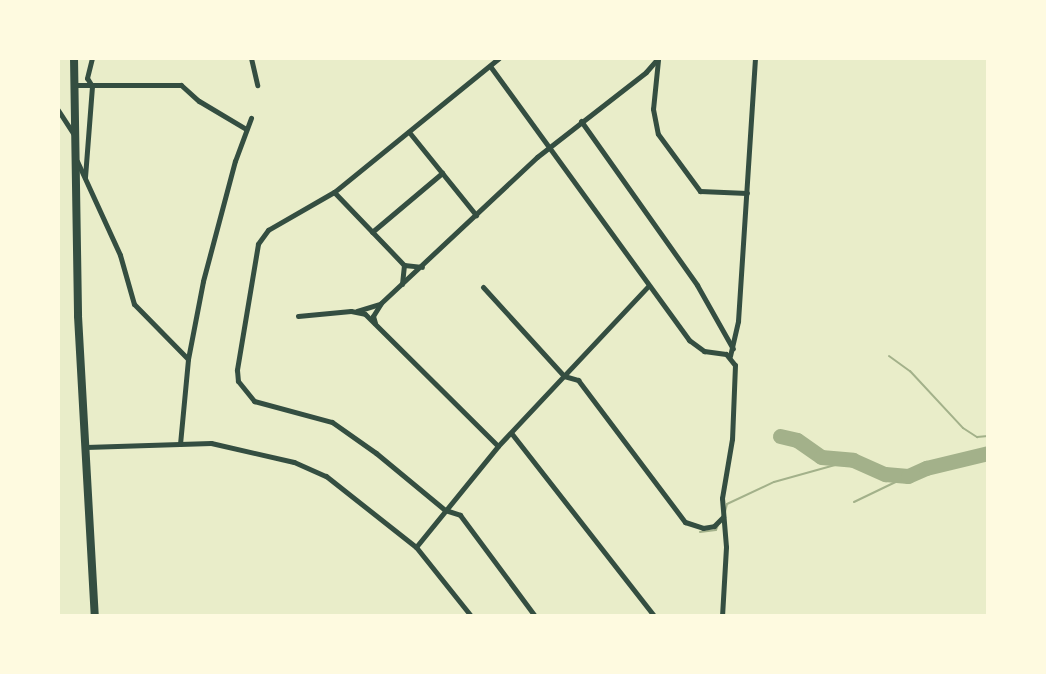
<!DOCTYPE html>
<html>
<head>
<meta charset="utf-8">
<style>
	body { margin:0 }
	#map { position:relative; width:1046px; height:674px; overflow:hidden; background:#e9edc9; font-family:"IBM Plex Sans",sans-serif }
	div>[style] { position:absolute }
	.stream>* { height:2px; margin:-1px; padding:0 1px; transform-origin:1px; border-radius:1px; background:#a3b18a }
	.river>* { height:15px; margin:-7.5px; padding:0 7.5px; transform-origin:7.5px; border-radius:7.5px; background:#a3b18a }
	.minor>* { height:5px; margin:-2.5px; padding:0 2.5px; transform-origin:2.5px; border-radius:2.5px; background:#344e41 }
	.trunk>* { height:8px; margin:-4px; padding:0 4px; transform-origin:4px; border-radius:4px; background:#344e41 }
	span { translate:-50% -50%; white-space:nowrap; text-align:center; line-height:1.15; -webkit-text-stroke:5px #fefae0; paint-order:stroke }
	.frame { position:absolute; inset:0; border:60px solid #fefae0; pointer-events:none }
</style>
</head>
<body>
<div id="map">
	<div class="stream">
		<i style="left:889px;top:356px;width:26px;rotate:36deg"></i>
		<i style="left:910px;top:371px;width:78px;rotate:47.1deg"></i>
		<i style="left:963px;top:428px;width:17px;rotate:33deg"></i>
		<i style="left:977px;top:437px;width:11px;rotate:-5deg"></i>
		<i style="left:854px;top:502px;width:60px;rotate:-25.7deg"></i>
		<i style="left:725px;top:512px;width:8px;rotate:-76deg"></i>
		<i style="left:727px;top:504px;width:52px;rotate:-25.1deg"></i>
		<i style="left:774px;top:482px;width:82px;rotate:-15.6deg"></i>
		<i style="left:700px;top:532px;width:16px;rotate:-7deg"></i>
		<i style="left:716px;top:530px;width:5px;rotate:-68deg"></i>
	</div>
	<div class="river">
		<i style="left:780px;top:436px;width:17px;rotate:13deg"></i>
		<i style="left:797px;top:440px;width:29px;rotate:35deg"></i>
		<i style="left:821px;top:457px;width:32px;rotate:5deg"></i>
		<i style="left:853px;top:460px;width:35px;rotate:24deg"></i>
		<i style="left:885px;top:474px;width:23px;rotate:5deg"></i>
		<i style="left:908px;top:476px;width:20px;rotate:-24deg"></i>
		<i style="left:926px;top:468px;width:64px;rotate:-13.6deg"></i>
	</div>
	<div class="minor">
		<i style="left:251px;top:58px;width:28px;rotate:77deg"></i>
		<i style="left:499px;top:58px;width:213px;rotate:140.9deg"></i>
		<i style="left:334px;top:192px;width:76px;rotate:150.1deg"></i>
		<i style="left:268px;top:230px;width:17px;rotate:126deg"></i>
		<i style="left:258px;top:244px;width:128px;rotate:99.5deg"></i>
		<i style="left:237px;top:370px;width:11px;rotate:85deg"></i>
		<i style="left:238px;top:381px;width:26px;rotate:51deg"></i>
		<i style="left:254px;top:401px;width:81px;rotate:15.1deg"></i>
		<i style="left:332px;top:422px;width:54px;rotate:35.2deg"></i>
		<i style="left:376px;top:453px;width:89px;rotate:39.6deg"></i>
		<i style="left:445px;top:510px;width:16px;rotate:18deg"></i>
		<i style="left:460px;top:515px;width:126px;rotate:53.4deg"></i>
		<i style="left:658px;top:60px;width:49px;rotate:95.8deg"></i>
		<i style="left:653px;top:109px;width:25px;rotate:79deg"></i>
		<i style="left:658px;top:134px;width:71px;rotate:53.6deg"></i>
		<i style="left:700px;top:191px;width:47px;rotate:2.4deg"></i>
		<i style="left:490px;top:66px;width:339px;rotate:54deg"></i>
		<i style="left:689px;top:340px;width:19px;rotate:36deg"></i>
		<i style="left:704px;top:351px;width:22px;rotate:8deg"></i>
		<i style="left:726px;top:354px;width:14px;rotate:51deg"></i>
		<i style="left:735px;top:365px;width:74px;rotate:92.3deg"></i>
		<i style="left:732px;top:439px;width:60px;rotate:99.6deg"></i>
		<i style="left:722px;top:498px;width:49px;rotate:85.3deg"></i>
		<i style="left:726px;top:547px;width:69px;rotate:93.3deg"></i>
		<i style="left:74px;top:85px;width:107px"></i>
		<i style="left:181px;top:85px;width:24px;rotate:42deg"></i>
		<i style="left:199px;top:101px;width:55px;rotate:30.8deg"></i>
		<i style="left:58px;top:110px;width:30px;rotate:57deg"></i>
		<i style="left:581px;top:121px;width:201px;rotate:54.7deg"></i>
		<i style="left:697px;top:285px;width:73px;rotate:60.6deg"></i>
		<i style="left:409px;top:132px;width:107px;rotate:51.1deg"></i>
		<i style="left:77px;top:161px;width:103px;rotate:65.4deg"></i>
		<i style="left:120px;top:255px;width:51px;rotate:74.1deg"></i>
		<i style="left:134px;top:304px;width:77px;rotate:45.5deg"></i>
		<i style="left:85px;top:177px;width:91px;rotate:-85.6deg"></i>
		<i style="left:92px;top:86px;width:9px;rotate:-122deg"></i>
		<i style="left:87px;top:78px;width:21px;rotate:-76deg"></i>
		<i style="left:334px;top:192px;width:101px;rotate:46.2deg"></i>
		<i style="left:404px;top:265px;width:18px;rotate:6deg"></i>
		<i style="left:372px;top:232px;width:92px;rotate:-40.1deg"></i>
		<i style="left:402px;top:284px;width:19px;rotate:-84deg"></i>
		<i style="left:483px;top:287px;width:120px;rotate:47.7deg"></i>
		<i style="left:564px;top:376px;width:15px;rotate:16deg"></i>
		<i style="left:578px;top:380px;width:178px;rotate:53deg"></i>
		<i style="left:685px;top:522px;width:19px;rotate:18deg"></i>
		<i style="left:703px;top:528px;width:11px;rotate:-10deg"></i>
		<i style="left:714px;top:526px;width:13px;rotate:-45deg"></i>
		<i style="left:357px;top:311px;width:24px;rotate:-17deg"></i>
		<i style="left:298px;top:316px;width:53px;rotate:-5.4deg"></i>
		<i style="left:351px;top:311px;width:14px;rotate:12deg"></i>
		<i style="left:365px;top:314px;width:187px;rotate:44.8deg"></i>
		<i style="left:375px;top:323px;width:7px;rotate:-106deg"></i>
		<i style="left:373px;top:316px;width:15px;rotate:-58deg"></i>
		<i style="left:381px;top:303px;width:214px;rotate:-43.1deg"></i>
		<i style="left:537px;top:157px;width:138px;rotate:-37.9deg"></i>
		<i style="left:646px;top:72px;width:18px;rotate:-49deg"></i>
		<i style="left:730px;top:356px;width:36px;rotate:-77deg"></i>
		<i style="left:738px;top:321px;width:264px;rotate:-86.3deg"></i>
		<i style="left:512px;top:434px;width:231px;rotate:52deg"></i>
		<i style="left:180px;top:444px;width:85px;rotate:-84.6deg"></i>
		<i style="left:188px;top:359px;width:79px;rotate:-79.1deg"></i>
		<i style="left:203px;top:281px;width:124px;rotate:-75.1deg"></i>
		<i style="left:235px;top:161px;width:46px;rotate:-69.6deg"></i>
		<i style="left:86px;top:447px;width:125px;rotate:-1.8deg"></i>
		<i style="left:211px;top:443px;width:85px;rotate:12.9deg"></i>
		<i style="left:294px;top:462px;width:35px;rotate:24deg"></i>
		<i style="left:326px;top:476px;width:115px;rotate:38.3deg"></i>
		<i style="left:416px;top:547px;width:88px;rotate:51.4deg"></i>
		<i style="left:416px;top:547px;width:130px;rotate:-50.9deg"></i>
		<i style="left:498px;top:446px;width:219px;rotate:-46.8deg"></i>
	</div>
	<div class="trunk">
		<i style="left:74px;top:58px;width:258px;rotate:89.1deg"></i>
		<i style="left:78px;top:316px;width:300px;rotate:86.8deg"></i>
	</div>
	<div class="frame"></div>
</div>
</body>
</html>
